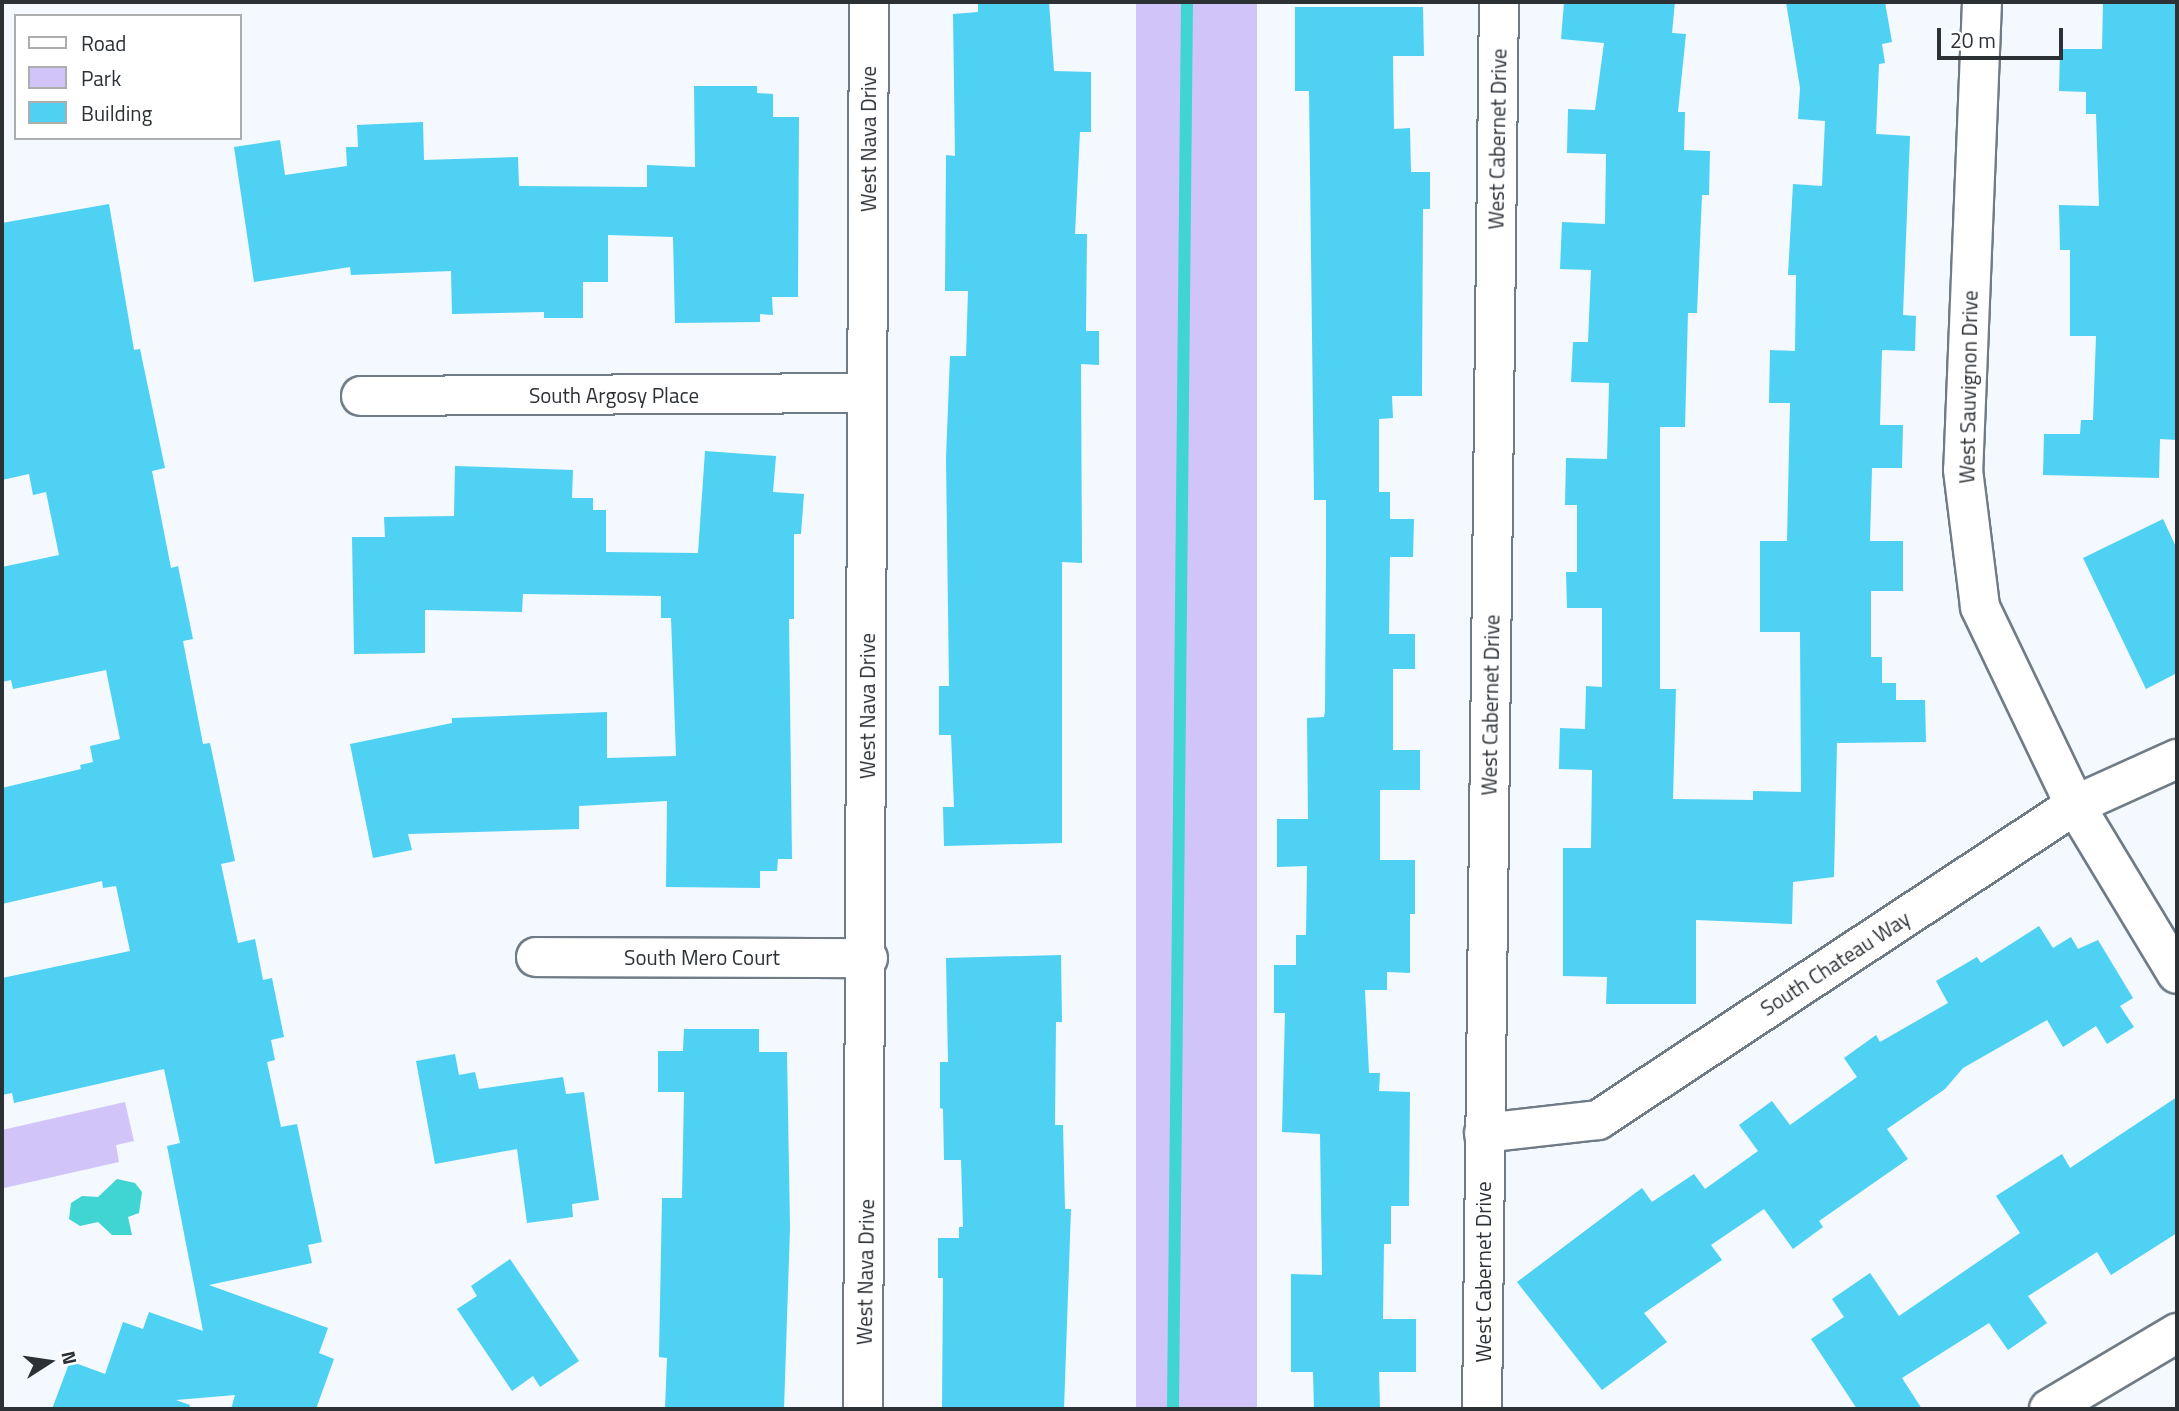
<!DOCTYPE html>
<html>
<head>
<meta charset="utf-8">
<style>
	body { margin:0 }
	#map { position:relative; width:2179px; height:1411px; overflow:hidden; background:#f3f9fe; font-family:"Titillium Web",sans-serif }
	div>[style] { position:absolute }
	.green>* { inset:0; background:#d1c4f9; transform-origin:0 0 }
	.water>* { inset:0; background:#40d5d2 }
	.stream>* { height:12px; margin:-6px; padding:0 6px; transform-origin:6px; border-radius:6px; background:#40d5d2 }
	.building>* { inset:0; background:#4ed1f3 }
	.roads { filter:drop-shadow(2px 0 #6f7b86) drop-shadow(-2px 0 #6f7b86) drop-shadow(0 2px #6f7b86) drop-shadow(0 -2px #6f7b86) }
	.street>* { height:38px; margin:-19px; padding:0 19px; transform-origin:19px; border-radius:19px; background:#fff }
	span { translate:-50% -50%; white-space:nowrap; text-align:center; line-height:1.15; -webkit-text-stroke:6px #fff; paint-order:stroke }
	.street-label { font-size:21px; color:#2c3136 }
	.frame { position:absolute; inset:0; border:4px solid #2c3136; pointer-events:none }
	.legend { position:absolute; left:14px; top:14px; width:228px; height:126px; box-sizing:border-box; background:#fff; border:2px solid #abadaf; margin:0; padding:9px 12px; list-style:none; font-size:21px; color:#2c3136 }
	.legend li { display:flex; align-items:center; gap:14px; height:35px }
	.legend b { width:35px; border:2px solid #abadaf }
	.north { position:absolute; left:14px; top:1327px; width:70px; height:70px; -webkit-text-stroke:5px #fff; paint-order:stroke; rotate:78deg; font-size:19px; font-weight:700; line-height:28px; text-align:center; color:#2c3136 }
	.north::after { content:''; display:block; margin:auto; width:24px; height:32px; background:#2c3136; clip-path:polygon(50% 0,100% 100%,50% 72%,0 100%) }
	.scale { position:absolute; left:1937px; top:28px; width:126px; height:32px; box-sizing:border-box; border:4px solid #2c3136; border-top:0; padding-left:9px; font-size:21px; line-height:24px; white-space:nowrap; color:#2c3136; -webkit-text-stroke:5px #fff; paint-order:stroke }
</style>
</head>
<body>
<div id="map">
	<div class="green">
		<i style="left:1136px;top:2px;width:121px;height:1407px"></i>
		<i style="clip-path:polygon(125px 1102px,134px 1141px,116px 1145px,119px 1162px,4px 1188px,2px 1130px)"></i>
	</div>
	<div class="water">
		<i style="clip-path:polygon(117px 1179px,135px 1183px,142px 1192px,139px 1213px,128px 1217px,132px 1235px,112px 1235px,98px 1222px,80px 1226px,69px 1219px,71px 1203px,82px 1196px,98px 1197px)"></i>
	</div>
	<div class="stream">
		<i style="left:1173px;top:1409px;width:1407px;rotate:-89.43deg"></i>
	</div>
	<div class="building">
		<i style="clip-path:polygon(978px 2px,1049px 2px,1054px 71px,1091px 72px,1091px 132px,1080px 132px,1075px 234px,1087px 234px,1086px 331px,1099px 331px,1099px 365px,1081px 364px,1082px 563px,1062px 562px,1062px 843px,944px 846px,943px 807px,954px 807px,951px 735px,939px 735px,939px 686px,949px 686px,946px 458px,950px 356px,966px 356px,968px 291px,945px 291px,946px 155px,955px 156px,953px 14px,978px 12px)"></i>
		<i style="clip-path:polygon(1564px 2px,1675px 2px,1672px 33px,1686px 34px,1678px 112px,1685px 112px,1684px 150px,1710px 151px,1709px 195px,1702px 195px,1697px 313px,1688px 313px,1685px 427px,1660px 427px,1660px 689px,1676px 689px,1673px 799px,1753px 800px,1753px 791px,1801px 792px,1800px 632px,1760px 632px,1760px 541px,1787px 541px,1790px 403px,1769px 403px,1770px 350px,1795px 351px,1796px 275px,1788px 275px,1793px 184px,1822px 186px,1825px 121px,1798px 119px,1800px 88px,1786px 2px,1885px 2px,1892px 42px,1882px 44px,1885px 63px,1879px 64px,1876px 134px,1910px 136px,1903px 315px,1916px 316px,1915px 351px,1882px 350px,1880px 425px,1903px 425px,1902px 468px,1872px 468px,1870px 541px,1903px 541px,1903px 591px,1871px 591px,1871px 657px,1882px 657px,1882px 683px,1896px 683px,1896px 700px,1925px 700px,1926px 742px,1837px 743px,1834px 877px,1793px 882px,1792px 924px,1696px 920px,1696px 1004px,1606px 1004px,1607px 977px,1563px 976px,1563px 848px,1591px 848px,1592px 770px,1559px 769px,1560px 728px,1585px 729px,1586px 686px,1602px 687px,1602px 608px,1567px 608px,1566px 572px,1577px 572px,1577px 505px,1565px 505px,1566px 458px,1607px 459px,1609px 383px,1571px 382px,1573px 342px,1588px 342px,1591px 270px,1560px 269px,1562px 222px,1605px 224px,1606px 154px,1567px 153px,1568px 109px,1595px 110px,1604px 43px,1561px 39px)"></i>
		<i style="clip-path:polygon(2103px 2px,2177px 2px,2177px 440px,2160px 439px,2159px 478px,2043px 475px,2044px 434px,2080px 434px,2081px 420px,2093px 420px,2096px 336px,2070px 336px,2070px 250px,2060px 250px,2059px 205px,2099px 206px,2096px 114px,2086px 114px,2086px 92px,2059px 91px,2060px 49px,2102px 49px)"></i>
		<i style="clip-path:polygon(1295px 7px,1423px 7px,1424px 56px,1393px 56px,1394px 129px,1410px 128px,1411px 172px,1430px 172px,1430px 209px,1423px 209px,1422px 396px,1392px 396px,1393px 418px,1379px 419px,1379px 492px,1390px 492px,1390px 519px,1414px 519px,1413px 557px,1390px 557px,1389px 634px,1415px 634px,1415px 669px,1393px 669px,1393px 750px,1420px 750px,1420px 790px,1380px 790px,1380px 860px,1415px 860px,1415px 914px,1410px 914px,1410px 973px,1387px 972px,1387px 990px,1365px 990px,1369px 1073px,1380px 1073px,1379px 1091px,1410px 1092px,1409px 1206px,1391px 1206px,1391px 1244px,1384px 1244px,1383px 1319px,1416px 1319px,1416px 1372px,1379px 1372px,1380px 1409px,1314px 1409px,1313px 1372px,1291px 1372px,1291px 1274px,1322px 1275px,1320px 1134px,1282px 1132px,1285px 1013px,1274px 1013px,1274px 965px,1296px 965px,1296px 935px,1306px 935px,1307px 866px,1277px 867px,1277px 819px,1308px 819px,1307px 718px,1324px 717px,1325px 711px,1326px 556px,1326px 500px,1314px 500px,1309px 91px,1295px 91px)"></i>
		<i style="clip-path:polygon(694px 86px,757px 86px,757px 93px,773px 94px,773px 117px,799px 117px,798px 297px,772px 297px,773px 315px,760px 314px,760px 322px,675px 323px,673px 237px,608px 235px,608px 282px,583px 282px,583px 318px,544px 318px,544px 312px,452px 314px,451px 271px,351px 275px,350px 267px,254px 282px,234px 147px,280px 140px,285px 175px,347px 166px,346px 147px,358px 147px,357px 125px,423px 122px,424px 160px,518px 157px,519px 186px,647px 187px,647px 165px,695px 167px)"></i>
		<i style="clip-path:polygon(109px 204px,134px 350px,140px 349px,165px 468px,152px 471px,171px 568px,178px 566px,193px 639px,183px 641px,203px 744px,210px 743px,235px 861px,221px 864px,238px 943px,255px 939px,263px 980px,272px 978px,284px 1037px,271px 1040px,275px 1060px,267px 1062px,281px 1127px,297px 1124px,322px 1242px,308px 1245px,312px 1263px,209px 1285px,328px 1328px,319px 1353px,334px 1359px,316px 1409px,231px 1409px,235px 1395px,176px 1400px,190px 1405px,189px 1409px,52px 1409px,70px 1361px,105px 1374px,123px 1322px,143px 1329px,149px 1312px,203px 1331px,167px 1146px,180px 1143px,164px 1069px,14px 1103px,12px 1093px,2px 1095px,2px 978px,130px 951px,116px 886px,103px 888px,102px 881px,2px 904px,2px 788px,81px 769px,80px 765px,93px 762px,90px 746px,120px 739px,106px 670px,13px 689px,11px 680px,2px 682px,2px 567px,59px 555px,46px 492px,33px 495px,29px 474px,2px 480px,2px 223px)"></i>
		<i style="clip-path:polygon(705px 451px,776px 456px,773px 492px,804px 494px,801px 534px,794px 534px,794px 619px,789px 619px,792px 859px,778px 859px,777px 871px,760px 871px,760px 888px,666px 887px,667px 801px,579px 806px,579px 829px,408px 834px,412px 850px,373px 858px,350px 744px,452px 723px,452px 718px,607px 712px,607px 758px,676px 756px,671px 618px,661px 618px,661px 596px,523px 594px,522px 612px,425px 610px,425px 653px,354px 654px,352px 537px,385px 537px,384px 517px,454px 516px,455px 466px,573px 470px,572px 498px,593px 498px,593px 510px,606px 510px,606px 552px,698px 553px)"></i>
		<i style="clip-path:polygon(2163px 519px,2177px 549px,2177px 673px,2146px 689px,2083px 558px)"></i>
		<i style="clip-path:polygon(2039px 926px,2053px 948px,2071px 937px,2078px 949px,2098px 940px,2133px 998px,2120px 1006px,2134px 1027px,2107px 1044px,2096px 1026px,2063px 1047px,2047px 1020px,1963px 1068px,1945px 1089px,1887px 1129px,1908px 1159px,1819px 1221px,1823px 1227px,1793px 1249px,1764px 1209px,1711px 1245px,1722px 1260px,1644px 1313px,1667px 1342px,1602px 1390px,1517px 1282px,1642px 1188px,1652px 1202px,1694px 1174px,1705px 1189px,1758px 1151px,1739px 1125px,1772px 1101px,1790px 1125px,1857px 1077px,1844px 1058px,1876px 1035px,1880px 1042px,1948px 1003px,1936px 981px,1977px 957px,1981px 963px)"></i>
		<i style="clip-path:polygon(1061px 955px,1062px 1022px,1056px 1022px,1055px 1125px,1063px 1125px,1065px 1209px,1071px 1209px,1064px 1409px,942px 1409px,943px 1278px,938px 1278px,938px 1238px,959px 1238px,959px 1227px,963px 1227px,961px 1160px,944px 1160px,943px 1109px,940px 1108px,940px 1062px,948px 1062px,946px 958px)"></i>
		<i style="clip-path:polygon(684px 1029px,759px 1029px,759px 1052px,787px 1052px,790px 1228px,784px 1409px,665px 1409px,667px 1358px,659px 1357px,662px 1198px,682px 1198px,684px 1092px,658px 1092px,658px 1051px,683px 1051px)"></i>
		<i style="clip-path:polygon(455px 1054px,459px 1075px,475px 1072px,479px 1089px,563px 1077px,566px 1094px,584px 1092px,599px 1200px,572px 1204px,573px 1217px,527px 1223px,517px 1149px,435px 1164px,416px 1061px)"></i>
		<i style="clip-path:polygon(2177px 1097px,2177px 1233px,2111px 1275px,2097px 1252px,2028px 1296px,2047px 1323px,2008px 1350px,1989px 1323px,1902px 1378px,1922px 1409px,1857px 1409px,1811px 1339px,1844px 1317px,1832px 1299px,1870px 1273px,1899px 1316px,2020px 1233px,1996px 1196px,2062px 1154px,2070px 1168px)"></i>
		<i style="clip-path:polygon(510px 1259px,579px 1361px,540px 1387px,533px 1376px,512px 1391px,457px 1309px,477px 1296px,471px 1286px)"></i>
	</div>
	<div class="roads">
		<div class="street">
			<i style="left:1982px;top:2px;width:468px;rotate:92.3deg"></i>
			<i style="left:1963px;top:470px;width:138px;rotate:82.9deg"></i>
			<i style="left:1980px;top:607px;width:220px;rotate:64.4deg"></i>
			<i style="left:2075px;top:805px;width:197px;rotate:58.9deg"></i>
			<i style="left:361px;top:396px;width:506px;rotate:-0.34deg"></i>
			<i style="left:536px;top:957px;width:332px;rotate:0.2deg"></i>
			<i style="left:1484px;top:1133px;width:115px;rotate:-6.5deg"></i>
			<i style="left:1598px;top:1120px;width:572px;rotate:-33.44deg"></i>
			<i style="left:2075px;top:805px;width:112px;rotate:-24.3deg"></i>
			<i style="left:863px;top:1409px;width:1407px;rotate:-89.76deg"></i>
			<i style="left:1482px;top:1409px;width:1407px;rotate:-89.31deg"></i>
			<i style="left:2049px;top:1409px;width:149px;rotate:-30.7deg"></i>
		</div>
	</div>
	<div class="street-label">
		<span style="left:868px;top:139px;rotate:-90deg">West Nava Drive</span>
		<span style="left:1497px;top:139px;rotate:-89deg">West Cabernet Drive</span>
		<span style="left:1968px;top:387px;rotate:-89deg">West Sauvignon Drive</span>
		<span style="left:614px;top:395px">South Argosy Place</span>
		<span style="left:1490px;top:705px;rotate:-89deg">West Cabernet Drive</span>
		<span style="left:867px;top:706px;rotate:-90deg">West Nava Drive</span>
		<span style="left:702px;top:957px">South Mero Court</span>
		<span style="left:1835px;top:963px;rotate:-33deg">South Chateau Way</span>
		<span style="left:865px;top:1272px;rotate:-89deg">West Nava Drive</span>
		<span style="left:1483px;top:1272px;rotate:-90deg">West Cabernet Drive</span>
	</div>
	<div class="frame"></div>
	<ul class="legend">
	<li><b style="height:9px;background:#fff"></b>Road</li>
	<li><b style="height:19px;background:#d1c4f9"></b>Park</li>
	<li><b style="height:19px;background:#4ed1f3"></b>Building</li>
	</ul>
	<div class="north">N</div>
	<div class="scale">20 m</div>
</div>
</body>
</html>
